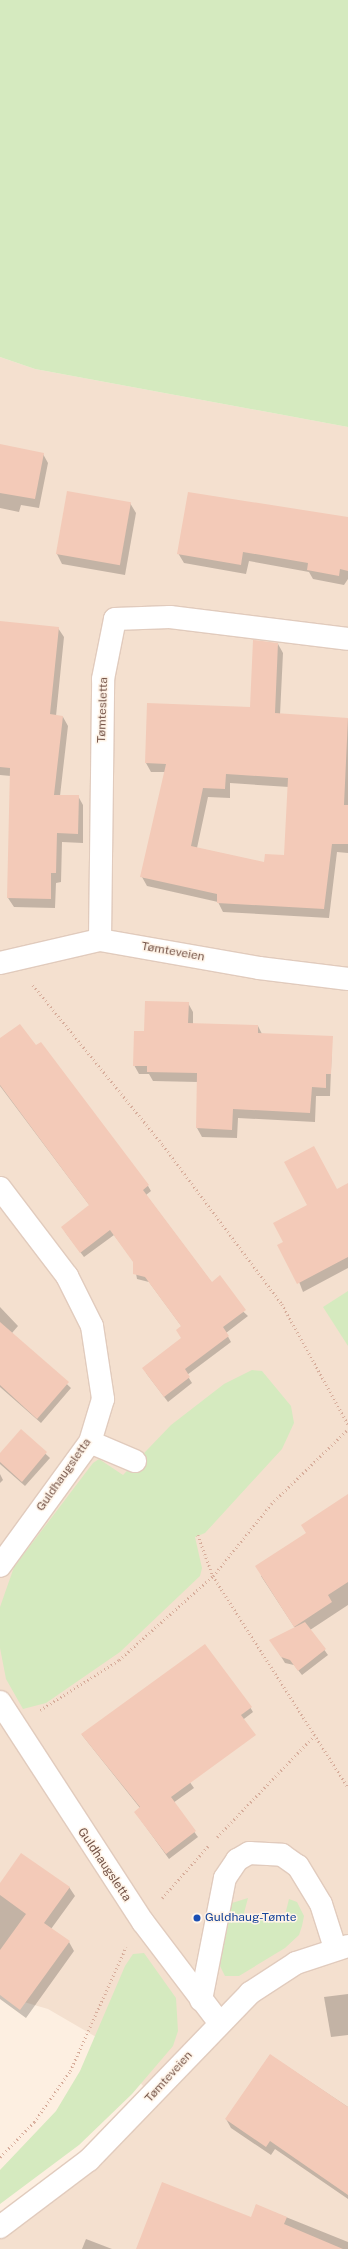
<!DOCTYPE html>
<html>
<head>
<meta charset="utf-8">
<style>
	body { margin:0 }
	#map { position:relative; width:348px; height:2249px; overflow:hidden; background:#fdefe1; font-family:"Public Sans",sans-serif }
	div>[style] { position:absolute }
	.residential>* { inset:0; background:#f4e0cf }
	.green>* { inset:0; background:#d5eabf }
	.shadow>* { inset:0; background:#0003 }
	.building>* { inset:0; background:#f3cab8; transform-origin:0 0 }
	.path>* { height:2.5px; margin-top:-1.25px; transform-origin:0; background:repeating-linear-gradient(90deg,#d7ad9b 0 1px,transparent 0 4px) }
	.roads { filter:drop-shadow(1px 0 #e1cbbd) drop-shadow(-1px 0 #e1cbbd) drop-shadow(0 1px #e1cbbd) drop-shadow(0 -1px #e1cbbd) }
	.minor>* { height:22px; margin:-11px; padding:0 11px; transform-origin:11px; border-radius:11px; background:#fff }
	.dots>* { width:11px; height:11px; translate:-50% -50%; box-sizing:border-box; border:2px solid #fff4e8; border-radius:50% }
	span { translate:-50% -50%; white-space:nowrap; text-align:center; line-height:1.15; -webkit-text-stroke:3px #fff4e8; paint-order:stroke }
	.street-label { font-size:12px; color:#745347 }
	.transit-label { font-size:12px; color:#164399 }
	.left { translate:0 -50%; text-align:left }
</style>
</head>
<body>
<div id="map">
	<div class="residential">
		<i style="clip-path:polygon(0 357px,35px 369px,348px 427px,348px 2249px,0 2249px,0 2221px,133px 2111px,144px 2087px,103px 2041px,48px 2009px,0 1995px)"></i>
	</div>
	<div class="green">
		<i style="clip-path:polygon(0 0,348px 0,348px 427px,35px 369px,0 357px)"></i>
		<i style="clip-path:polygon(348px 1291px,348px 1346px,323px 1307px)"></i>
		<i style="clip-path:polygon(252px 1370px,262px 1371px,291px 1406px,294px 1423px,282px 1449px,205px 1533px,195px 1537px,202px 1568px,200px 1576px,120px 1652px,46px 1703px,23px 1709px,6px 1679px,0 1648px,0 1607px,14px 1567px,93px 1463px,99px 1459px,123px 1475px,171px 1425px,224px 1384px)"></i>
		<i style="clip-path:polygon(248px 1898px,244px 1913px,283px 1923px,289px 1899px,297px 1902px,304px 1916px,302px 1926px,299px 1935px,285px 1948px,239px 1976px,225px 1976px,220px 1966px,228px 1910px,232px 1903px)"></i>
		<i style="clip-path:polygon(144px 1953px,176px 1998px,178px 2031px,173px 2046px,132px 2094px,79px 2145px,0 2204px,0 2170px,56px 2111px,80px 2071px,125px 1966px,133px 1954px)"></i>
	</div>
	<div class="shadow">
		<i style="clip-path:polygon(0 445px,43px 454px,48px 463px,39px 508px,21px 505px,19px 512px,0 508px)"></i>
		<i style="clip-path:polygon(68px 492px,130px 503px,136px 513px,125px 575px,62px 564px,57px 554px)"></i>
		<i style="clip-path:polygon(348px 518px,348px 579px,344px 585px,313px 579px,309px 572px,249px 561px,246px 574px,184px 563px,178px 553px)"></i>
		<i style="clip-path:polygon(0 622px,58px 628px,64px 637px,56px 716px,63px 717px,68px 726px,60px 796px,78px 796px,83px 805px,83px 843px,62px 842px,61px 882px,56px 883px,55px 908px,14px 907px,8px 898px,11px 776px,0 775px)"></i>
		<i style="clip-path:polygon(evenodd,278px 644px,283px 653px,280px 715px,348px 719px,348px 853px,337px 852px,329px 918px,223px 912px,218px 902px,147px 886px,142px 877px,165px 772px,151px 772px,146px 763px,251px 708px,278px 644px,230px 783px,289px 787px,285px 857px,265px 863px,197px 848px,208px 797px,230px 798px,230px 783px)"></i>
		<i style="clip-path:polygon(188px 1003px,193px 1012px,193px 1024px,258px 1026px,262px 1034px,332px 1045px,330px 1096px,316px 1096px,315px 1122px,238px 1118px,237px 1138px,202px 1137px,197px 1128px,198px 1082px,153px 1081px,149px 1074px,139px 1074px,134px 1065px,145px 1032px)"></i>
		<i style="clip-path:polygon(0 1040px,148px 1186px,151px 1191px,146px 1195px,212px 1283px,248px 1316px,226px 1333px,231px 1342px,187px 1375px,192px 1383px,168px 1402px,146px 1373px,182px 1338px,182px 1327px,149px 1282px,137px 1279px,134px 1262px,114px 1235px,84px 1257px,65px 1232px,90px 1206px,0 1086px)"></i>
		<i style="clip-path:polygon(348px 1184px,348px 1268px,303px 1292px,284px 1243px,337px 1190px)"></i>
		<i style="clip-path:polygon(0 1307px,18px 1326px,12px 1333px,71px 1388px,41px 1423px,0 1387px)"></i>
		<i style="clip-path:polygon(21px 1431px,50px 1458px,25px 1486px,0 1464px,0 1454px)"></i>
		<i style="clip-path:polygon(0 1474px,3px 1480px,0 1483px)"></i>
		<i style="clip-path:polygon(348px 1495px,348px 1605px,310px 1630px,328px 1655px,302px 1675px,294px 1665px,285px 1663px,274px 1645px,295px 1628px,261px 1576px)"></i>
		<i style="clip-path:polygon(250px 1707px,253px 1712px,180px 1768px,194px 1788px,173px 1803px,198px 1837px,169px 1859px,135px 1812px,140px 1808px,82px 1735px)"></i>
		<i style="clip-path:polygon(0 1885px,69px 1887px,75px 1896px,51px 1929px,69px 1942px,74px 1951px,26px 2018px,0 1999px)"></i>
		<i style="clip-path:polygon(348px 1994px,348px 2035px,331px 2037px,324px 1997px)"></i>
		<i style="clip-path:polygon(270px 2055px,348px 2107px,348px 2199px,275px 2149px,271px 2155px,231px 2128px,226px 2119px)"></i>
		<i style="clip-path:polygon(256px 2205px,348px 2242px,348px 2249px,182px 2249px,252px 2218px)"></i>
		<i style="clip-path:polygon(86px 2239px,112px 2249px,82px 2249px)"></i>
	</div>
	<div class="building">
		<i style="clip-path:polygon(0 444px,44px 453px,35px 499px,0 493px)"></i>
		<i style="left:67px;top:491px;width:65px;height:64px;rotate:10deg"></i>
		<i style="clip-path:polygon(188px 492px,348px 517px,348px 571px,340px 569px,339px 576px,307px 570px,308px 563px,243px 552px,241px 565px,177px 554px)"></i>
		<i style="clip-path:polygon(0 621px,59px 627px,50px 714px,63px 716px,54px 795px,79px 795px,78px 834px,57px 833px,56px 873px,51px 873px,51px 899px,7px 898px,10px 768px,0 767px)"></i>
		<i style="clip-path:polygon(evenodd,253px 640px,278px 643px,275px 713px,348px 718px,344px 805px,348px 805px,348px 844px,332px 844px,324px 909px,217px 903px,217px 894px,140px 877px,166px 764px,145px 763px,147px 703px,250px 707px,253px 640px,226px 774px,288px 778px,284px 855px,265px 854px,264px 862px,191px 846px,203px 788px,225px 789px,226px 774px)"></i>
		<i style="clip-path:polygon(145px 1001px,189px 1002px,188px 1023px,258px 1025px,258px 1033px,333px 1036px,331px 1074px,326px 1074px,326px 1088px,312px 1087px,310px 1113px,233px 1109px,232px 1130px,196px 1128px,197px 1073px,147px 1072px,147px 1066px,133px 1066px,134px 1031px,144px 1031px)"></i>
		<i style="clip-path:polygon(20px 1024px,36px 1045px,41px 1042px,149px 1185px,143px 1190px,212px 1282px,220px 1275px,246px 1310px,223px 1327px,229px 1336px,185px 1369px,190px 1377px,164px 1397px,142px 1368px,181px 1338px,176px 1330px,181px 1326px,145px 1277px,133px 1274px,133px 1262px,110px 1230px,80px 1253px,61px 1227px,89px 1205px,0 1085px,0 1038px)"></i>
		<i style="clip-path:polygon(314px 1146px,337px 1189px,348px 1183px,348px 1257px,297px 1284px,277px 1245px,283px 1242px,273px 1223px,307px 1205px,284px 1162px)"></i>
		<i style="clip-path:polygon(0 1322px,69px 1382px,37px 1419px,0 1385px)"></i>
		<i style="clip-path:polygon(21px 1429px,47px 1452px,22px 1482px,0 1462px,0 1453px)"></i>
		<i style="clip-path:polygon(348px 1494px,348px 1582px,328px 1595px,332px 1602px,294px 1627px,255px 1566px,306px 1533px,301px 1525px)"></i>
		<i style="clip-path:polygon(305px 1622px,326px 1649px,298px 1671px,290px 1660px,281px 1657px,269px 1640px)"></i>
		<i style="clip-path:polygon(205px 1644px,252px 1707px,241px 1715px,256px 1735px,171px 1797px,196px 1831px,166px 1854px,134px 1812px,140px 1807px,81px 1734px)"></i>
		<i style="clip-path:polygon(21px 1853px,70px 1887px,44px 1923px,70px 1941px,20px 2010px,0 1995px,0 1950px,26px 1914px,0 1895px,0 1883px)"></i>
		<i style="clip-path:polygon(270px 2054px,348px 2107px,348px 2195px,270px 2141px,266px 2147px,225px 2119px)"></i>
		<i style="clip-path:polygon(162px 2182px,251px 2217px,256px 2204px,287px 2217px,284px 2224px,343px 2249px,136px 2249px)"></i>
	</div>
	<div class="path">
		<i style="left:33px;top:985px;width:206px;rotate:50.9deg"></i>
		<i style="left:163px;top:1145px;width:199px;rotate:53.2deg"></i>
		<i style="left:282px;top:1304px;width:137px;rotate:61.2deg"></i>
		<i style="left:198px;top:1535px;width:44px;rotate:69.9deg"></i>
		<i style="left:213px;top:1576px;width:250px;rotate:57.4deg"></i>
		<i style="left:40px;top:1710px;width:93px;rotate:-32.3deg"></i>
		<i style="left:119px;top:1660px;width:126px;rotate:-41.8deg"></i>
		<i style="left:213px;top:1576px;width:92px;rotate:-51.1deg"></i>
		<i style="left:271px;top:1504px;width:107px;rotate:-44.2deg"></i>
		<i style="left:217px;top:1837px;width:140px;rotate:-46.2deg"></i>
		<i style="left:162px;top:1898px;width:71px;rotate:-48.4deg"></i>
		<i style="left:0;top:2157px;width:49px;rotate:-45.8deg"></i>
		<i style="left:34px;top:2122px;width:62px;rotate:-54.8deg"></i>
		<i style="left:70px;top:2071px;width:136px;rotate:-65.7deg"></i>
	</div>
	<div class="roads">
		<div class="minor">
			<i style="left:100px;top:940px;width:261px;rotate:-89.3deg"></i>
			<i style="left:103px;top:679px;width:61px;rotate:-78.7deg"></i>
			<i style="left:115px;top:619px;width:55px;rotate:-2.1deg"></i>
			<i style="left:170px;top:617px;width:179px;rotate:7deg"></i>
			<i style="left:0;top:963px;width:103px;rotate:-13deg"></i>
			<i style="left:100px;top:940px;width:161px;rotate:10deg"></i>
			<i style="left:259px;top:968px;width:90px;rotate:7deg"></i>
			<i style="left:0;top:1188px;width:111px;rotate:52.7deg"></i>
			<i style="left:67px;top:1276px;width:56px;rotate:63.4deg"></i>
			<i style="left:92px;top:1326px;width:74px;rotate:81.4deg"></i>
			<i style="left:103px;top:1399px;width:45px;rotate:106.8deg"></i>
			<i style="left:90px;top:1442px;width:153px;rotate:126deg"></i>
			<i style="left:90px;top:1442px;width:49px;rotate:22.9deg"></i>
			<i style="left:0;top:1702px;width:262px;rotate:57deg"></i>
			<i style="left:143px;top:1922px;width:126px;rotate:52.8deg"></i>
			<i style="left:201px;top:2000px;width:124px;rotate:-78.9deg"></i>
			<i style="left:225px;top:1878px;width:22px;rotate:-56deg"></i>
			<i style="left:237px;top:1860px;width:14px;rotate:-30deg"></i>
			<i style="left:249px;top:1853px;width:33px;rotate:3deg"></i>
			<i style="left:282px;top:1855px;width:19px;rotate:35deg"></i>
			<i style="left:298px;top:1866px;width:44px;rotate:58.8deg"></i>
			<i style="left:321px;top:1904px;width:46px;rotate:72.3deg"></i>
			<i style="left:0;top:2227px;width:111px;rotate:-37deg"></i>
			<i style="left:89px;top:2160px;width:232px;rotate:-46deg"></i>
			<i style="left:250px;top:1993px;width:55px;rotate:-33.1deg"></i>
			<i style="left:296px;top:1963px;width:55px;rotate:-18.1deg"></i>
		</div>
	</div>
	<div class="dots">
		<i style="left:197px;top:1918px;background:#1a4fb4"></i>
	</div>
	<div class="street-label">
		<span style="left:103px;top:710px;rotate:-88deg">Tømtesletta</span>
		<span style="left:173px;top:952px;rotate:10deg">Tømteveien</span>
		<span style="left:64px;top:1475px;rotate:-55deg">Guldhaugsletta</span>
		<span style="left:104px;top:1865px;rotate:56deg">Guldhaugsletta</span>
		<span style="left:169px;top:2077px;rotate:-48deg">Tømteveien</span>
	</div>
	<div class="transit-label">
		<span class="left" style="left:205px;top:1918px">Guldhaug-Tømte</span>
	</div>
</div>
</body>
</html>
